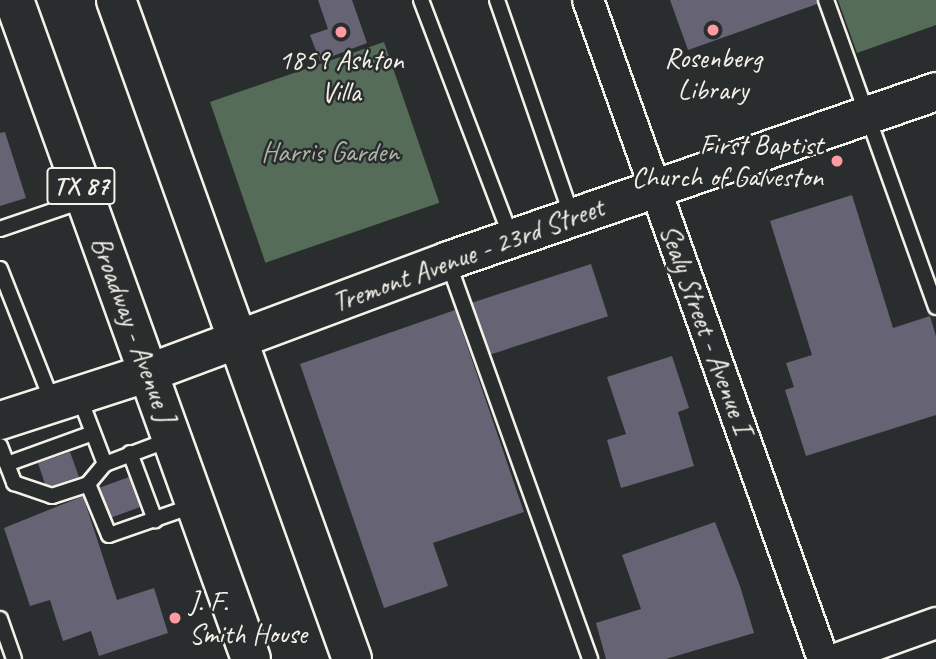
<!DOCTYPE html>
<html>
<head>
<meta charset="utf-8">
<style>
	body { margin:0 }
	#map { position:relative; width:936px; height:659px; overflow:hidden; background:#2a2d2e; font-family:Caveat,sans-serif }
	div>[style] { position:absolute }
	.green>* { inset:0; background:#556c58; transform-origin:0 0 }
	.building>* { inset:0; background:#666375; transform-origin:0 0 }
	.roads { filter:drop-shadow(2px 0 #f4f1e8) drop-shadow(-2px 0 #f4f1e8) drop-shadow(0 2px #f4f1e8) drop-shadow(0 -2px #f4f1e8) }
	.service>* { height:14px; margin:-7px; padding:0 7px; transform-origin:7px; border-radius:7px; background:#2a2d2e }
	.minor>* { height:30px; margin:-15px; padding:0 15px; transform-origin:15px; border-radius:15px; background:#2a2d2e }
	.tertiary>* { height:37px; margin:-18.5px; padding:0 18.5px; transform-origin:18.5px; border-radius:18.5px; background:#2a2d2e }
	.primary>* { height:38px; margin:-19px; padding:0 19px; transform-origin:19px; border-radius:19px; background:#2a2d2e }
	.dots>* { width:19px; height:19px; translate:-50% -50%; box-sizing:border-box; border:4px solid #2a2d2e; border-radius:50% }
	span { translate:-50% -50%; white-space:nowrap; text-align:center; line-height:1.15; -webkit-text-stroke:5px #2a2d2e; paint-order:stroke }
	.shield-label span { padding:2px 5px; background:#2a2d2e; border:2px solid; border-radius:5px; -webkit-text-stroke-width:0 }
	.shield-label { font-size:26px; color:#f4f1e8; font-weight:700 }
	.poi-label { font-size:28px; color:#f4f1e8 }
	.right { translate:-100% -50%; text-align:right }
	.left { translate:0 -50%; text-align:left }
	.park-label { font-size:28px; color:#acb5a7 }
	.street-label { font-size:28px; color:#f4f1e8 }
</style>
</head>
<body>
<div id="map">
	<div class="green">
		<i style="clip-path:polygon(838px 0,936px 0,936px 25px,857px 53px)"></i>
		<i style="left:384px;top:42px;width:170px;height:184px;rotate:71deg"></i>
	</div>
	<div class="building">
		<i style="clip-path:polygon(318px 0,352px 0,367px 43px,320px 61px,310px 35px,328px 29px)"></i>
		<i style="clip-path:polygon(670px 0,817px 0,817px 4px,688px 50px)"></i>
		<i style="clip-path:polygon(5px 132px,26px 198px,0 206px,0 133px)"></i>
		<i style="clip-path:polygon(852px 195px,893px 328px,930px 316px,936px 336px,936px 415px,806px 456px,785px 390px,794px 387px,786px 363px,812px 355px,770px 221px)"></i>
		<i style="left:591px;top:264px;width:55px;height:125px;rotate:72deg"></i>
		<i style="clip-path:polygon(455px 310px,524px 512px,433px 543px,448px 586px,384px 608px,300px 364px)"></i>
		<i style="clip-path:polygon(672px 356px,689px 408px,678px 412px,694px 466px,621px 488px,607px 440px,626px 434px,607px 377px)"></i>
		<i style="clip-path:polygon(70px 452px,79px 477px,52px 486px,45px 484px,38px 463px)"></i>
		<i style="left:129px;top:477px;width:32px;height:31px;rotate:70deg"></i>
		<i style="clip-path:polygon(83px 496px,117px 600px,154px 588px,168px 633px,99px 656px,91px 631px,63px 641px,50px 600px,30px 606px,4px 528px)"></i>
		<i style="clip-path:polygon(715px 522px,740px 586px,754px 633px,666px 659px,606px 659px,596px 623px,641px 609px,622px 555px)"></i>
	</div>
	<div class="roads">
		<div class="service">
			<i style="left:421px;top:0;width:254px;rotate:69.2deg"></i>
			<i style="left:497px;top:0;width:230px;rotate:70.9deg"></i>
			<i style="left:826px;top:0;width:326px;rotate:70.3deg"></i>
			<i style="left:0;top:229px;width:90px;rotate:-18.8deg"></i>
			<i style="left:448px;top:262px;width:422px;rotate:70.3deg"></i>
			<i style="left:0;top:269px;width:142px;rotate:68.5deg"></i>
			<i style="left:79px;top:396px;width:73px;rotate:69.1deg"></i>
			<i style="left:0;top:446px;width:40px;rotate:69deg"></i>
			<i style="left:14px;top:483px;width:40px;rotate:18.9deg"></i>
			<i style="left:52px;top:496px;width:38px;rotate:-18deg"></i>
			<i style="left:88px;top:484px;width:26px;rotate:-50deg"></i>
			<i style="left:105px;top:464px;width:71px;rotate:-20.7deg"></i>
			<i style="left:130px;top:453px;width:72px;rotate:69.5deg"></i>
			<i style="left:7px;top:464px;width:91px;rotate:-19.8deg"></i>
			<i style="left:88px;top:484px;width:55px;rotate:67.6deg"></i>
			<i style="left:109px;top:535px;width:91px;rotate:-19.2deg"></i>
			<i style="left:0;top:619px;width:42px;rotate:70.7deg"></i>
		</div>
		<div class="minor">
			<i style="left:588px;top:0;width:700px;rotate:70.37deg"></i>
			<i style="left:836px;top:659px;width:106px;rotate:-19.8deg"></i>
		</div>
		<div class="tertiary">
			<i style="left:0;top:420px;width:157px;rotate:-17.9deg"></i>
			<i style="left:149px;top:372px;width:319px;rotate:-20.5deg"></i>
			<i style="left:448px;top:260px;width:516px;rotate:-19.1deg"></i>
		</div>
		<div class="primary">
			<i style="left:14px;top:0;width:700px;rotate:70.22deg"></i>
			<i style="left:116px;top:0;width:700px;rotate:70.3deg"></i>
		</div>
	</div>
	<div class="dots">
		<i style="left:713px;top:30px;background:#ff9aa2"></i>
		<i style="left:341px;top:32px;background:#ff9aa2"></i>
		<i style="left:837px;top:161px;background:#ff9aa2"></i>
		<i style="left:175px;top:618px;background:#ff9aa2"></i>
	</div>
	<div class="shield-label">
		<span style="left:81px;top:186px">TX 87</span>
	</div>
	<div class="poi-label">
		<span style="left:713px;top:74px">Rosenberg<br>Library</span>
		<span style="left:341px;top:76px">1859 Ashton<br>Villa</span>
		<span class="right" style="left:823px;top:161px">First Baptist<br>Church of Galveston</span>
		<span class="left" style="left:189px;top:618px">J. F.<br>Smith House</span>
	</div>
	<div class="park-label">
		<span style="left:330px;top:152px">Harris Garden</span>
	</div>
	<div class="street-label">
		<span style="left:468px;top:255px;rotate:-20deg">Tremont Avenue - 23rd Street</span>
		<span style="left:133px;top:329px;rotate:70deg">Broadway - Avenue J</span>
		<span style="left:706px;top:329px;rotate:70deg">Sealy Street - Avenue I</span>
	</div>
</div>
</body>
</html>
